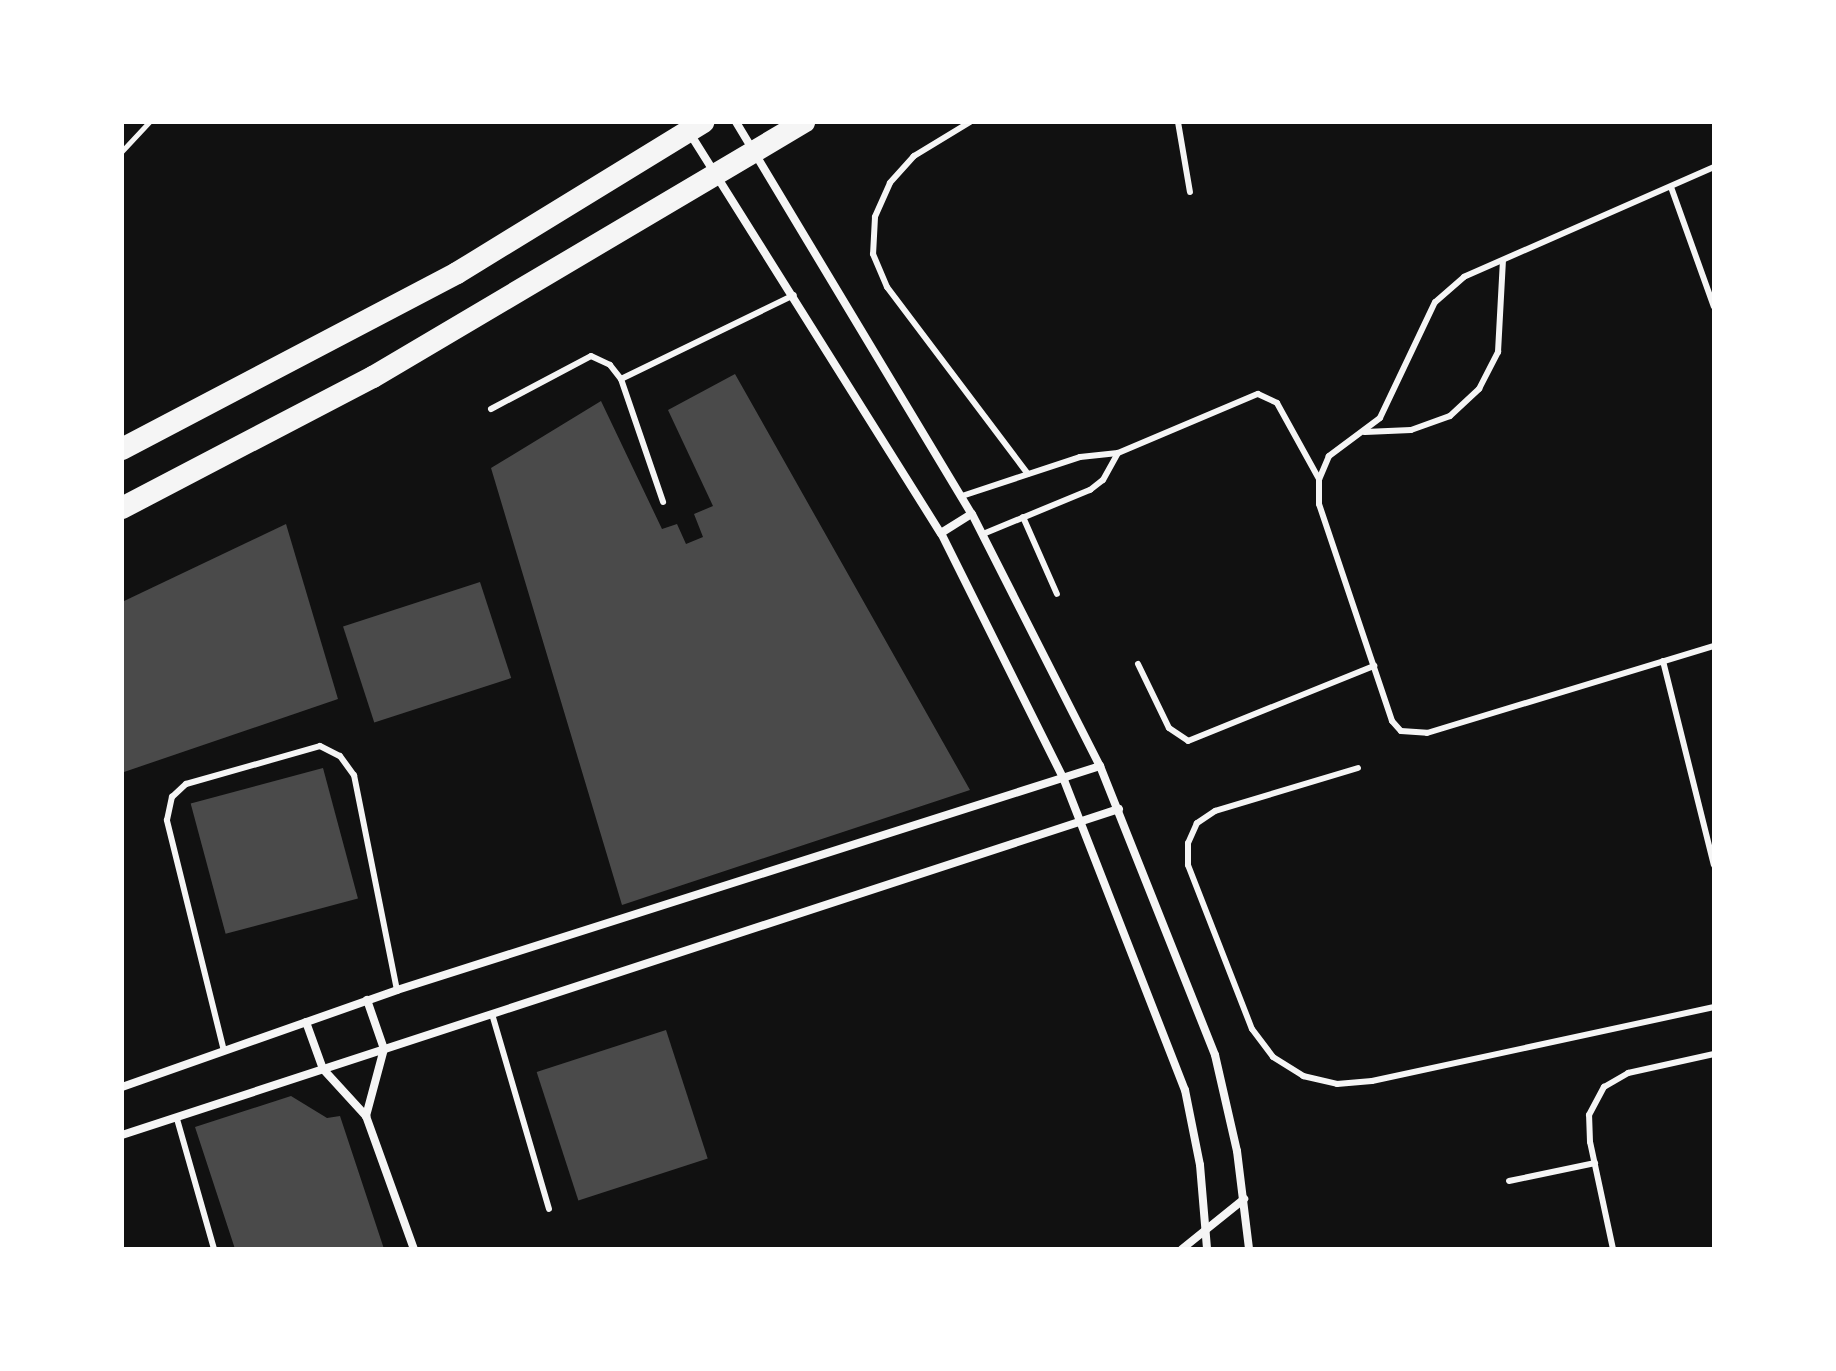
<!DOCTYPE html>
<html>
<head>
<meta charset="utf-8">
<style>
	body { margin:0 }
	#map { position:relative; width:1836px; height:1371px; overflow:hidden; background:#111; font-family:Figtree,sans-serif }
	div>[style] { position:absolute }
	.building>* { inset:0; background:#4a4a4a; transform-origin:0 0 }
	.path>* { height:5px; margin:-2.5px; padding:0 2.5px; transform-origin:2.5px; border-radius:2.5px; background:#f5f5f5 }
	.service>* { height:6px; margin:-3px; padding:0 3px; transform-origin:3px; border-radius:3px; background:#f5f5f5 }
	.minor>* { height:8px; margin:-4px; padding:0 4px; transform-origin:4px; border-radius:4px; background:#f5f5f5 }
	.trunk>* { height:22px; margin:-11px; padding:0 11px; transform-origin:11px; border-radius:11px; background:#f5f5f5 }
	span { translate:-50% -50%; white-space:nowrap; text-align:center; line-height:1.15; -webkit-text-stroke:8px #fff; paint-order:stroke }
	.frame { position:absolute; inset:0; border:124px solid #fff; pointer-events:none }
</style>
</head>
<body>
<div id="map">
	<div class="building">
		<i style="clip-path:polygon(735px 374px,970px 790px,622px 905px,491px 468px,601px 401px,662px 529px,677px 524px,686px 544px,703px 537px,694px 514px,713px 506px,668px 410px)"></i>
		<i style="clip-path:polygon(286px 524px,338px 699px,124px 772px,122px 602px)"></i>
		<i style="left:480px;top:582px;width:101px;height:144px;rotate:72deg"></i>
		<i style="left:323px;top:768px;width:135px;height:137px;rotate:75deg"></i>
		<i style="left:666px;top:1030px;width:135px;height:136px;rotate:72deg"></i>
		<i style="clip-path:polygon(291px 1096px,327px 1118px,340px 1116px,384px 1249px,235px 1249px,195px 1127px)"></i>
	</div>
	<div class="path">
		<i style="left:122px;top:151px;width:40px;rotate:-47deg"></i>
	</div>
	<div class="service">
		<i style="left:970px;top:122px;width:66px;rotate:148.7deg"></i>
		<i style="left:914px;top:156px;width:36px;rotate:132deg"></i>
		<i style="left:890px;top:183px;width:37px;rotate:114deg"></i>
		<i style="left:875px;top:217px;width:37px;rotate:93deg"></i>
		<i style="left:873px;top:254px;width:36px;rotate:67deg"></i>
		<i style="left:887px;top:287px;width:234px;rotate:53deg"></i>
		<i style="left:1178px;top:122px;width:71px;rotate:80.3deg"></i>
		<i style="left:1714px;top:167px;width:273px;rotate:156.3deg"></i>
		<i style="left:1464px;top:277px;width:38px;rotate:139deg"></i>
		<i style="left:1435px;top:302px;width:128px;rotate:115.4deg"></i>
		<i style="left:1380px;top:418px;width:64px;rotate:143.3deg"></i>
		<i style="left:1329px;top:456px;width:25px;rotate:113deg"></i>
		<i style="left:1319px;top:479px;width:25px;rotate:90deg"></i>
		<i style="left:1319px;top:504px;width:229px;rotate:71.4deg"></i>
		<i style="left:1392px;top:721px;width:13px;rotate:48deg"></i>
		<i style="left:1401px;top:731px;width:26px;rotate:4deg"></i>
		<i style="left:1427px;top:733px;width:300px;rotate:-16.9deg"></i>
		<i style="left:1671px;top:187px;width:127px;rotate:70.3deg"></i>
		<i style="left:621px;top:379px;width:192px;rotate:-25.9deg"></i>
		<i style="left:491px;top:409px;width:113px;rotate:-27.9deg"></i>
		<i style="left:591px;top:356px;width:21px;rotate:25deg"></i>
		<i style="left:610px;top:365px;width:18px;rotate:52deg"></i>
		<i style="left:621px;top:379px;width:130px;rotate:71.1deg"></i>
		<i style="left:1365px;top:432px;width:46px;rotate:-2.5deg"></i>
		<i style="left:1411px;top:430px;width:41px;rotate:-19.7deg"></i>
		<i style="left:1450px;top:416px;width:40px;rotate:-43deg"></i>
		<i style="left:1479px;top:389px;width:42px;rotate:-62.8deg"></i>
		<i style="left:1498px;top:352px;width:91px;rotate:-86.9deg"></i>
		<i style="left:962px;top:496px;width:124px;rotate:-18.3deg"></i>
		<i style="left:1080px;top:457px;width:38px;rotate:-6deg"></i>
		<i style="left:1118px;top:453px;width:152px;rotate:-22.9deg"></i>
		<i style="left:1258px;top:394px;width:21px;rotate:25deg"></i>
		<i style="left:1277px;top:403px;width:87px;rotate:61.1deg"></i>
		<i style="left:1023px;top:517px;width:84px;rotate:66.2deg"></i>
		<i style="left:983px;top:534px;width:116px;rotate:-22.4deg"></i>
		<i style="left:1090px;top:490px;width:16px;rotate:-38deg"></i>
		<i style="left:1103px;top:480px;width:31px;rotate:-61deg"></i>
		<i style="left:1663px;top:661px;width:210px;rotate:76deg"></i>
		<i style="left:1138px;top:664px;width:71px;rotate:64.2deg"></i>
		<i style="left:1169px;top:728px;width:23px;rotate:34deg"></i>
		<i style="left:1188px;top:741px;width:201px;rotate:-22deg"></i>
		<i style="left:1358px;top:768px;width:149px;rotate:163.3deg"></i>
		<i style="left:1215px;top:811px;width:22px;rotate:146deg"></i>
		<i style="left:1197px;top:823px;width:22px;rotate:114deg"></i>
		<i style="left:1188px;top:843px;width:22px;rotate:90deg"></i>
		<i style="left:1188px;top:865px;width:176px;rotate:68.7deg"></i>
		<i style="left:1252px;top:1029px;width:35px;rotate:53deg"></i>
		<i style="left:1273px;top:1057px;width:36px;rotate:32deg"></i>
		<i style="left:1303px;top:1076px;width:35px;rotate:13deg"></i>
		<i style="left:1337px;top:1084px;width:35px;rotate:-5deg"></i>
		<i style="left:1372px;top:1081px;width:350px;rotate:-12.2deg"></i>
		<i style="left:492px;top:1014px;width:203px;rotate:73.7deg"></i>
		<i style="left:224px;top:1051px;width:238px;rotate:-103.9deg"></i>
		<i style="left:167px;top:820px;width:24px;rotate:-78deg"></i>
		<i style="left:172px;top:797px;width:19px;rotate:-43deg"></i>
		<i style="left:186px;top:784px;width:139px;rotate:-15.8deg"></i>
		<i style="left:320px;top:746px;width:22px;rotate:27deg"></i>
		<i style="left:340px;top:756px;width:24px;rotate:54deg"></i>
		<i style="left:354px;top:775px;width:219px;rotate:78.7deg"></i>
		<i style="left:177px;top:1119px;width:135px;rotate:74.1deg"></i>
		<i style="left:1509px;top:1181px;width:88px;rotate:-11.8deg"></i>
		<i style="left:1613px;top:1249px;width:109px;rotate:-102.1deg"></i>
		<i style="left:1590px;top:1142px;width:27px;rotate:-92deg"></i>
		<i style="left:1589px;top:1115px;width:32px;rotate:-62deg"></i>
		<i style="left:1604px;top:1087px;width:28px;rotate:-30deg"></i>
		<i style="left:1628px;top:1073px;width:88px;rotate:-12.5deg"></i>
	</div>
	<div class="minor">
		<i style="left:736px;top:122px;width:458px;rotate:59deg"></i>
		<i style="left:972px;top:514px;width:283px;rotate:63.1deg"></i>
		<i style="left:1100px;top:766px;width:311px;rotate:68.3deg"></i>
		<i style="left:1215px;top:1055px;width:98px;rotate:77.1deg"></i>
		<i style="left:1237px;top:1151px;width:99px;rotate:83deg"></i>
		<i style="left:689px;top:132px;width:474px;rotate:57.9deg"></i>
		<i style="left:941px;top:533px;width:276px;rotate:63.5deg"></i>
		<i style="left:1064px;top:780px;width:333px;rotate:68.7deg"></i>
		<i style="left:1185px;top:1090px;width:76px;rotate:78.7deg"></i>
		<i style="left:1200px;top:1165px;width:84px;rotate:85.2deg"></i>
		<i style="left:941px;top:533px;width:36px;rotate:-32deg"></i>
		<i style="left:306px;top:1022px;width:50px;rotate:70.1deg"></i>
		<i style="left:323px;top:1069px;width:64px;rotate:47.5deg"></i>
		<i style="left:366px;top:1116px;width:141px;rotate:70.2deg"></i>
		<i style="left:122px;top:1087px;width:292px;rotate:-19.4deg"></i>
		<i style="left:397px;top:990px;width:738px;rotate:-17.67deg"></i>
		<i style="left:366px;top:1116px;width:69px;rotate:-75deg"></i>
		<i style="left:384px;top:1049px;width:52px;rotate:-109.1deg"></i>
		<i style="left:122px;top:1135px;width:1049px;rotate:-18.11deg"></i>
		<i style="left:1182px;top:1249px;width:80px;rotate:-38.9deg"></i>
	</div>
	<div class="trunk">
		<i style="left:122px;top:449px;width:378px;rotate:-27.7deg"></i>
		<i style="left:457px;top:273px;width:289px;rotate:-31.5deg"></i>
		<i style="left:122px;top:508px;width:283px;rotate:-27.6deg"></i>
		<i style="left:373px;top:377px;width:501px;rotate:-30.61deg"></i>
	</div>
	<div class="frame"></div>
</div>
</body>
</html>
